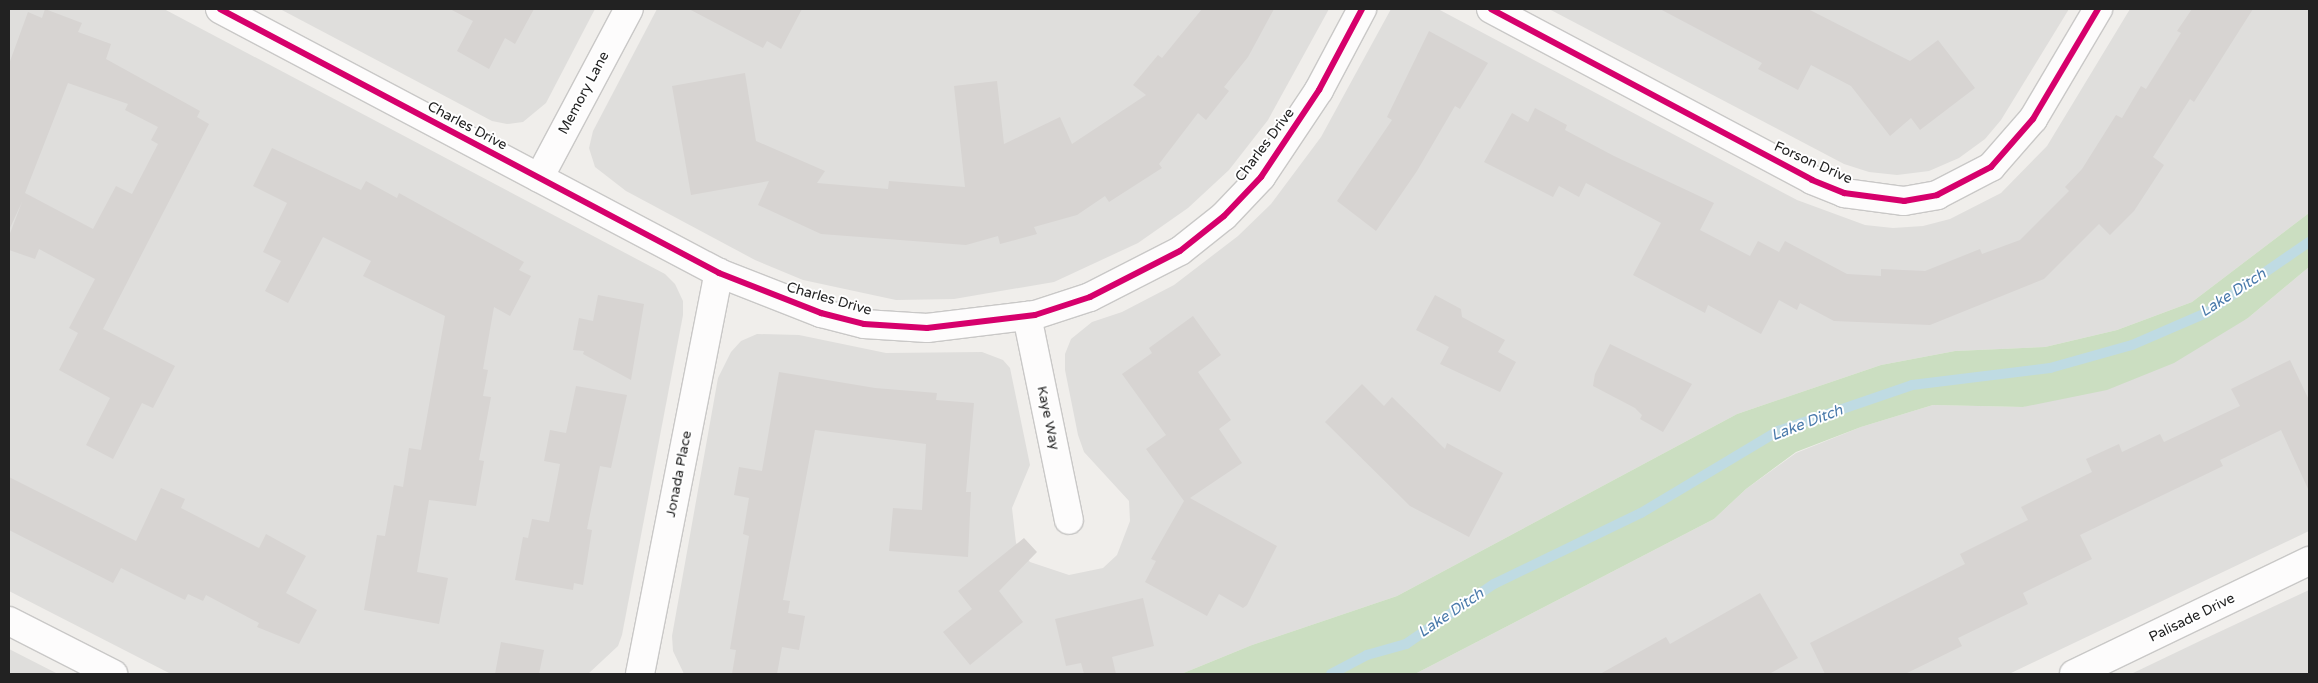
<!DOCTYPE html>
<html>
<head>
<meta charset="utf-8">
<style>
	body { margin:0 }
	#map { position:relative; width:2318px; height:683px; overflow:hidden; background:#f0eeeb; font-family:"Varela Round",sans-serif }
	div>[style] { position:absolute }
	.residential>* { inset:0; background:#dfdedc }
	.forest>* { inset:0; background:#cbdec1 }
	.stream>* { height:10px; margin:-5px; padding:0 5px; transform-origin:5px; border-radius:5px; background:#bfdbe3 }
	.building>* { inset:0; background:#d7d4d2 }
	.roads { filter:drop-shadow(1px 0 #c9c8c7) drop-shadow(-1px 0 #c9c8c7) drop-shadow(0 1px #c9c8c7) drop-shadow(0 -1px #c9c8c7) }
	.minor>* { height:28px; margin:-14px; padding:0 14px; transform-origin:14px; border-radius:14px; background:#fdfcfc }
	.cycleway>* { height:6px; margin:-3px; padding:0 3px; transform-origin:3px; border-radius:3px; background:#d6006c }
	span { translate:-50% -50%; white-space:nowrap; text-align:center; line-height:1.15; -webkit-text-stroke:4px #fff; paint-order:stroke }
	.street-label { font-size:14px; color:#222 }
	.water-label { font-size:15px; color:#4a7aab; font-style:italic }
	.frame { position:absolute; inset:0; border:10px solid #222; pointer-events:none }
</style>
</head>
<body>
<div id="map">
	<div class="residential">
		<i style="clip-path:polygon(9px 9px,164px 9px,665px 274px,675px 284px,683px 301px,683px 315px,622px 635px,618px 646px,588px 674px,171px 674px,9px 591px)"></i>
		<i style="clip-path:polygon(280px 9px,595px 9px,546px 103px,523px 122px,507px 124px,492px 121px)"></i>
		<i style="clip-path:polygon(657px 9px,1329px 9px,1268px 120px,1229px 170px,1188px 208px,1138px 243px,1054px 282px,954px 299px,896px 300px,803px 280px,755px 260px,626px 191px,595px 167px,589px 148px,593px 131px)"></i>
		<i style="clip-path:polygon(1391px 9px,1438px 9px,1797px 200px,1865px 225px,1893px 228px,1923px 226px,1950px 219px,2001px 193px,2047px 146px,2130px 9px,2309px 9px,2309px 213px,2192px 302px,2117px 330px,2045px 347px,1955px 351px,1881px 365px,1737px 414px,1397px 596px,1252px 645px,1181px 674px,684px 674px,673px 651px,672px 636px,718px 378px,731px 352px,741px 341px,757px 334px,799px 335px,886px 353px,982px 352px,1003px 360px,1010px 368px,1030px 465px,1012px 508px,1016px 543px,1030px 562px,1069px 575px,1103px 568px,1117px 555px,1130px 521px,1129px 501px,1084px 452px,1078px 435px,1065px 370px,1065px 354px,1071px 339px,1092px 322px,1122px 312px,1174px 285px,1238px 236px,1271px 204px,1321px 137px)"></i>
		<i style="clip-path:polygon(1549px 9px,2069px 9px,2001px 120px,1985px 139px,1959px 158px,1929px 171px,1897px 175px,1869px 172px,1844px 164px)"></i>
		<i style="clip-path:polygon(2309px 267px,2309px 531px,2009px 674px,1415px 674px,1714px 519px,1746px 489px,1796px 453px,1861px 427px,1933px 405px,2023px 407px,2248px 318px)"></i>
		<i style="clip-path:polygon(2309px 590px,2309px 674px,2131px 674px,2202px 640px)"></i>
		<i style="clip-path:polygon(9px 649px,58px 674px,9px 674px)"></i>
	</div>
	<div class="forest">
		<i style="clip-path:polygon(2309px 213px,2309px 267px,2248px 318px,2174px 363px,2107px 390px,2023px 407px,1933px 405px,1861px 427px,1796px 452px,1746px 489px,1714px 519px,1415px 674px,1181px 674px,1252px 645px,1397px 596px,1737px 414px,1881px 365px,1955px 351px,2045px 347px,2117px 330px,2192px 302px)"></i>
	</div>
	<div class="stream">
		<i style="left:1331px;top:674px;width:41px;rotate:-27.8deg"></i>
		<i style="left:1367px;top:655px;width:41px;rotate:-15.8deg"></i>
		<i style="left:1406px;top:644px;width:107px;rotate:-34.3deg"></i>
		<i style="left:1494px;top:584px;width:163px;rotate:-25.8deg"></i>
		<i style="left:1641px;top:513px;width:160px;rotate:-30.9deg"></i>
		<i style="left:1778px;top:431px;width:142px;rotate:-18.9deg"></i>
		<i style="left:1912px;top:385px;width:139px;rotate:-7deg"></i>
		<i style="left:2050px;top:368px;width:85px;rotate:-15.7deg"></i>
		<i style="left:2132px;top:345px;width:81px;rotate:-23.4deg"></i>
		<i style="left:2206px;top:313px;width:125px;rotate:-34.6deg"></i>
	</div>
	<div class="building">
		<i style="clip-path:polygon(evenodd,45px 9px,82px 23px,78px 32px,111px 44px,106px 59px,200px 111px,197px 117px,209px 124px,103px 329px,175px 366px,153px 408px,142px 403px,113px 459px,86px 445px,110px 398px,59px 370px,78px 333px,69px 328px,95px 279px,39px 249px,35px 259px,9px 250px,9px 236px,22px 202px,9px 230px,9px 64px,28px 12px,42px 18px,45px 9px,68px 83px,128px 104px,125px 110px,158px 127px,151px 140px,158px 144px,132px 194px,116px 186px,93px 229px,25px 193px,68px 83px)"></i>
		<i style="clip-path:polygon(450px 9px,534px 9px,515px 44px,505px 38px,489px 69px,457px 51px,473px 21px)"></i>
		<i style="clip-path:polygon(689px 9px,802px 9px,781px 49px,767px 41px,763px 48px)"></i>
		<i style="clip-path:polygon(1202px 9px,1274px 9px,1248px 57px,1224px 87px,1229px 91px,1206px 120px,1198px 113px,1159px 164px,1162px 168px,1109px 202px,1105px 196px,1077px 215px,1034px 227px,1037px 234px,1000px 244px,998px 236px,966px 245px,821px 234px,758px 205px,769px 181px,691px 195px,672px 86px,745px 73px,756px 141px,825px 171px,817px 183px,888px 189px,889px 181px,965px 187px,954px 86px,997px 81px,1004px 144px,1060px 117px,1072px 144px,1146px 95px,1133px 85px,1158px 55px,1162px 58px)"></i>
		<i style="clip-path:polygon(1660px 9px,1808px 9px,1910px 61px,1938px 40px,1975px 88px,1920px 130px,1911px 118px,1890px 136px,1851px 86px,1811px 65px,1798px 90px,1758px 69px,1762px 63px)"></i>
		<i style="clip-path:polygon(2192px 9px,2253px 9px,2194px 102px,2190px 99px,2153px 157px,2164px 165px,2134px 211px,2110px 235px,2099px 224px,2044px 279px,1930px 325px,1834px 321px,1800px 303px,1797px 310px,1779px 300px,1761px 334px,1708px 305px,1705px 313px,1633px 275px,1661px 223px,1586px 183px,1579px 197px,1559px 186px,1553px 197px,1484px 162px,1512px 113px,1528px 122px,1535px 108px,1567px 125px,1565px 130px,1614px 156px,1714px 203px,1700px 230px,1750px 256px,1758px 241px,1779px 252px,1785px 241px,1847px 274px,1881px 276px,1881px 269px,1925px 271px,1980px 249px,1982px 254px,2020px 240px,2069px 191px,2065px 187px,2082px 169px,2116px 115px,2122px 118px,2141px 86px,2146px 89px,2181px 33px,2177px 31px)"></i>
		<i style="clip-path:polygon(1429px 31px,1488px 63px,1460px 109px,1455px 106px,1417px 171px,1376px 231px,1337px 201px,1392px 120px,1387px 117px)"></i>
		<i style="clip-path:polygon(272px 148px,361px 190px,366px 181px,397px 198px,399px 193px,524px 262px,519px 270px,531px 276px,510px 316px,494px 307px,483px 369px,488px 370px,483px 396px,491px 397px,479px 460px,484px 461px,476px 506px,429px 500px,417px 572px,448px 578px,439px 624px,364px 610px,377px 535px,385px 536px,394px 485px,403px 487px,409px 448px,421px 450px,445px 316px,363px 276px,371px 261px,323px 237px,288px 303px,265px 291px,281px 261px,263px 252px,287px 203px,253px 186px)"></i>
		<i style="clip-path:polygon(598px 295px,644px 304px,631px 380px,583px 354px,584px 351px,573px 350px,579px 318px,593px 321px)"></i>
		<i style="clip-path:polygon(1435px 295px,1461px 309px,1462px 317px,1505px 340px,1498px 352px,1516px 362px,1500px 392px,1440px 364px,1449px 347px,1416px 330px)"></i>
		<i style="clip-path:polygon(1193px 316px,1221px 355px,1198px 372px,1231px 420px,1219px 429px,1242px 463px,1190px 498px,1277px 546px,1247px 605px,1243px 608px,1219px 594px,1207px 616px,1145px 582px,1156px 561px,1151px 559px,1184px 501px,1146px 449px,1166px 435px,1122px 374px,1152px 353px,1149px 348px)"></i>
		<i style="clip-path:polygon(1610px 344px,1692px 384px,1663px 432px,1640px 419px,1642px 415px,1635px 408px,1593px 386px,1595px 374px)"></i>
		<i style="clip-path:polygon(2290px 360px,2309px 400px,2309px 491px,2281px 430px,2220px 460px,2223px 466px,2080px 535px,2092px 559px,2023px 593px,2028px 604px,1958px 638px,1962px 646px,1905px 674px,1825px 674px,1810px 643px,1965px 564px,1960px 554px,2028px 520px,2021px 507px,2092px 472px,2086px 459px,2119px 444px,2122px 452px,2160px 434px,2164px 442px,2240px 406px,2231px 389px)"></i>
		<i style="clip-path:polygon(779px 372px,875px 388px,937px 393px,936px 400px,974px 403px,966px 492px,971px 492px,968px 557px,889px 551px,893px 508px,922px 510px,926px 444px,815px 430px,783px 600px,790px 601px,788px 613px,805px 616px,799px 650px,782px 647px,777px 674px,732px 674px,736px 650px,730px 649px,749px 536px,743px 534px,749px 498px,734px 495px,739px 467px,762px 471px)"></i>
		<i style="clip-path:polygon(1362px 384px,1384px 406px,1392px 397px,1445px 449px,1447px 443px,1503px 473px,1469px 537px,1410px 506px,1325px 422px)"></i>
		<i style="clip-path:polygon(576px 386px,627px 395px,611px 468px,600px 466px,587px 529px,592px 530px,583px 585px,574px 583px,573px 590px,515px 580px,523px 537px,528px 538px,532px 519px,549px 522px,560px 464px,544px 461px,550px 430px,566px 433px)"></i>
		<i style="clip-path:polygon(9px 477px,136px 541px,161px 488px,185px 499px,181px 508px,259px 548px,266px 534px,306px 556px,286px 593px,317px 610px,299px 644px,257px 627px,259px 623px,206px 595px,203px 601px,188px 594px,185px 600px,121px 568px,113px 583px,9px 530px)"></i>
		<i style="clip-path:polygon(1024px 538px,1037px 552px,999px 591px,1023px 622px,970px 665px,943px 632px,972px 609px,958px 591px)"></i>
		<i style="clip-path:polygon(1760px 593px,1798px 658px,1769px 674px,1600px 674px,1666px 637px,1670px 644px)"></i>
		<i style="clip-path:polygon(1143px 598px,1154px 646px,1112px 657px,1116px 674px,1084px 674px,1081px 663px,1066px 666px,1055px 619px)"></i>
		<i style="clip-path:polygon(501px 642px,544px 650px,539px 674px,495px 674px)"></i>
	</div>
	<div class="roads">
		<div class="minor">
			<i style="left:220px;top:9px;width:565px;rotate:27.88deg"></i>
			<i style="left:719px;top:273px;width:110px;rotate:21.4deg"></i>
			<i style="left:821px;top:313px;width:44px;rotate:14.3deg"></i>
			<i style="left:864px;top:324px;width:63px;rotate:3.6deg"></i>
			<i style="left:927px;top:328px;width:109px;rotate:-6.9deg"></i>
			<i style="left:1035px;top:315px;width:58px;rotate:-18.1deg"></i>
			<i style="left:1090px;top:297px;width:101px;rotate:-27.1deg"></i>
			<i style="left:1180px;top:251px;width:56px;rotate:-38.5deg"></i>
			<i style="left:1224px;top:216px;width:54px;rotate:-46.5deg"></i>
			<i style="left:1261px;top:177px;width:105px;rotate:-56.3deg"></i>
			<i style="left:1319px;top:90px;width:92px;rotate:-62deg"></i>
			<i style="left:1491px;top:9px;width:364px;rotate:28deg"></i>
			<i style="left:1812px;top:180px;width:35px;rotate:22deg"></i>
			<i style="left:1844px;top:193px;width:61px;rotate:7.6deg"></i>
			<i style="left:1904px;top:201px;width:34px;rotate:-10deg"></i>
			<i style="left:1937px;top:195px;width:61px;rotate:-27.4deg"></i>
			<i style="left:1991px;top:167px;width:64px;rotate:-48.8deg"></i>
			<i style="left:2033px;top:119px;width:128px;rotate:-59.4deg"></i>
			<i style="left:539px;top:178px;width:191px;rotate:-62deg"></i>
			<i style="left:1027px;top:316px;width:208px;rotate:78.4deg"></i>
			<i style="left:9px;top:621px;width:117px;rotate:27deg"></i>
			<i style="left:640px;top:674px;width:409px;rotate:-78.9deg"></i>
			<i style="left:2074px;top:674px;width:261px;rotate:-25.7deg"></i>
		</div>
	</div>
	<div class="cycleway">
		<i style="left:220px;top:9px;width:565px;rotate:27.88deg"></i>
		<i style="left:719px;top:273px;width:110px;rotate:21.4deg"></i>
		<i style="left:821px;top:313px;width:44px;rotate:14.3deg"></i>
		<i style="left:864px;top:324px;width:63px;rotate:3.6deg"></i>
		<i style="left:927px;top:328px;width:109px;rotate:-6.9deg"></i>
		<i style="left:1035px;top:315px;width:58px;rotate:-18.1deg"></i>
		<i style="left:1090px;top:297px;width:101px;rotate:-27.1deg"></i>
		<i style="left:1180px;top:251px;width:56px;rotate:-38.5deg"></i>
		<i style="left:1224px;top:216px;width:54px;rotate:-46.5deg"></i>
		<i style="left:1261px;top:177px;width:105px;rotate:-56.3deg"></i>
		<i style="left:1319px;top:90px;width:92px;rotate:-62deg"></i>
		<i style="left:1491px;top:9px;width:364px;rotate:28deg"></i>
		<i style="left:1812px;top:180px;width:35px;rotate:22deg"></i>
		<i style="left:1844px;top:193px;width:61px;rotate:7.6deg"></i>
		<i style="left:1904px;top:201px;width:34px;rotate:-10deg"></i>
		<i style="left:1937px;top:195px;width:61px;rotate:-27.4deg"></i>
		<i style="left:1991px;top:167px;width:64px;rotate:-48.8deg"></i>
		<i style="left:2033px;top:119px;width:128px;rotate:-59.4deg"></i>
	</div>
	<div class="street-label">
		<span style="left:584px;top:93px;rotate:-62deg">Memory Lane</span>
		<span style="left:467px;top:126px;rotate:28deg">Charles Drive</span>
		<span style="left:1265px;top:145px;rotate:-53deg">Charles Drive</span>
		<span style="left:1813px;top:163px;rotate:24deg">Forson Drive</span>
		<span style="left:829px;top:299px;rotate:16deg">Charles Drive</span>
		<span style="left:1048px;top:418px;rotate:78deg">Kaye Way</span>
		<span style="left:679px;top:474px;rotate:-79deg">Jonada Place</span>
		<span style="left:2192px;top:618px;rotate:-26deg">Palisade Drive</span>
	</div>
	<div class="water-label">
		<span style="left:2233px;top:293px;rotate:-33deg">Lake Ditch</span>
		<span style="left:1807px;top:423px;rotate:-21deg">Lake Ditch</span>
		<span style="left:1451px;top:613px;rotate:-34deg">Lake Ditch</span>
	</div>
	<div class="frame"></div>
</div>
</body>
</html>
